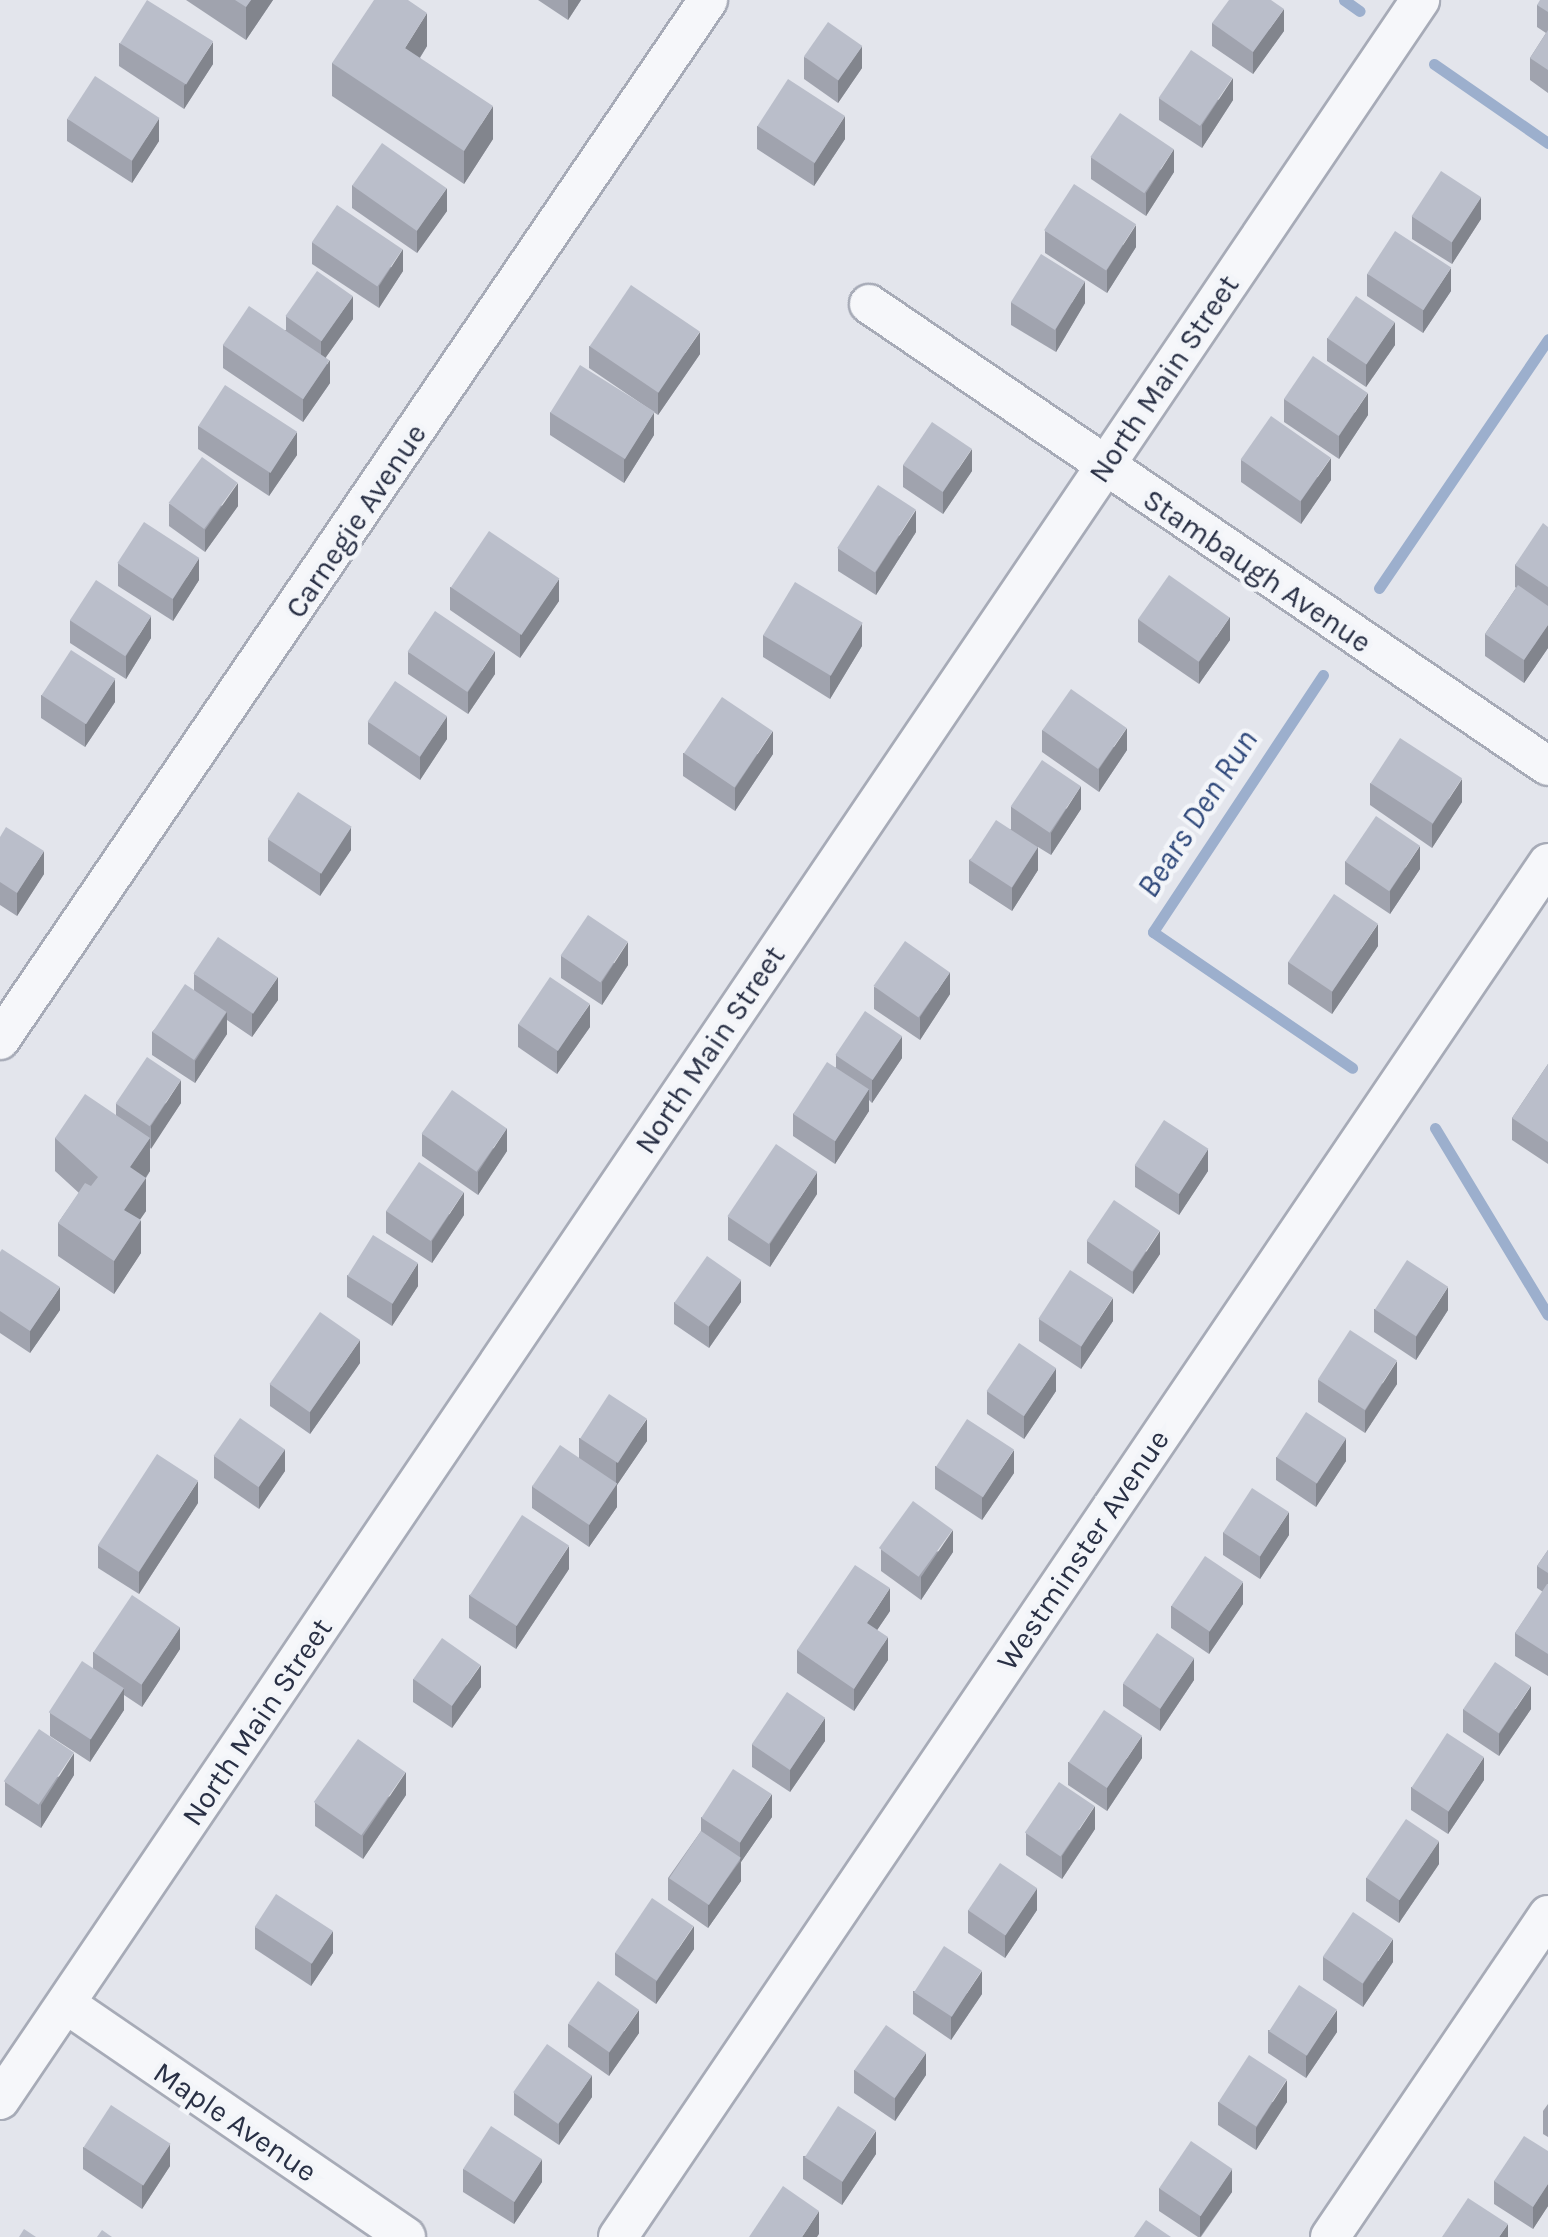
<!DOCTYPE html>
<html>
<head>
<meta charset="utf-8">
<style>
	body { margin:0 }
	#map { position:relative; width:1548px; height:2237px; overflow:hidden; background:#e3e5ec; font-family:Karla,sans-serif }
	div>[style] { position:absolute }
	.stream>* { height:11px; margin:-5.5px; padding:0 5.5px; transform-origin:5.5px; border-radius:5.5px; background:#9cafcd }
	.roads { filter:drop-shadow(2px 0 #a7abb7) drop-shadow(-2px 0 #a7abb7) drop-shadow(0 2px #a7abb7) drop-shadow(0 -2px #a7abb7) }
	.street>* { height:38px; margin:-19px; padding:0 19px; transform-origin:19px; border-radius:19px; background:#f6f7fa }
	.wall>* { inset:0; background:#a0a3ae }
	.shaded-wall>* { inset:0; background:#82858d }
	.building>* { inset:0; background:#babeca; transform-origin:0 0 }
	span { translate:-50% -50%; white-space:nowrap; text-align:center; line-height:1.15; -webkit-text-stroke:9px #f3f5f9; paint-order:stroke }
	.street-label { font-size:30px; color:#293045 }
	.water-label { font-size:32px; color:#314a7c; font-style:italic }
</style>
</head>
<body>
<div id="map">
	<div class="stream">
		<i style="left:1344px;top:0;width:19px;rotate:35deg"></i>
		<i style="left:1434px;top:64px;width:139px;rotate:34.7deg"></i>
		<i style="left:1379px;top:588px;width:301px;rotate:-55.8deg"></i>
		<i style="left:1323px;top:675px;width:308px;rotate:123.5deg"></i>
		<i style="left:1153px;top:932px;width:241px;rotate:34.3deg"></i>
		<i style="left:1435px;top:1128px;width:218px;rotate:58.9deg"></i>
	</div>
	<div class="roads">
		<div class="street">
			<i style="left:869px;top:304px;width:821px;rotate:34.23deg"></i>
			<i style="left:0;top:1040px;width:1258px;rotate:-55.75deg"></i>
			<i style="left:66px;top:2004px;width:412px;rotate:34.4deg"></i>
			<i style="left:0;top:2100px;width:2535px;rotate:-55.93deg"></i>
			<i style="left:618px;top:2237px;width:1659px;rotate:-55.91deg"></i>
			<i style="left:1330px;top:2237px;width:389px;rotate:-55.9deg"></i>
		</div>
	</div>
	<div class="wall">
		<i style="clip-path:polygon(186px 0,273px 0,246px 40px)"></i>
		<i style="clip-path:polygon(538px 0,581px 0,568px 20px)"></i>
		<i style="clip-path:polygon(1548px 0,1548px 93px,1530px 80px,1530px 58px,1546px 33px,1537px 27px,1537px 5px)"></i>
		<i style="clip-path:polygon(1212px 23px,1284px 31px,1253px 74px,1212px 46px)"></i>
		<i style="clip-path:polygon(119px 43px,213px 64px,184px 109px,119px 66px)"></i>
		<i style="clip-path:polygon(427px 46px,420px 58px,493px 139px,464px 184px,332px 96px,332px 63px)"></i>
		<i style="clip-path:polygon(804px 57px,862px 68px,838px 103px,804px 79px)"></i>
		<i style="clip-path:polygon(1159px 98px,1233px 100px,1202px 148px,1159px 120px)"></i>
		<i style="clip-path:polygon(67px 119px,159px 141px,132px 183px,67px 141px)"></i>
		<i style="clip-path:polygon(757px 126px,845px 139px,814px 186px,757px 149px)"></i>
		<i style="clip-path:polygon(1091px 157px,1174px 172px,1146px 216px,1091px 179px)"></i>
		<i style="clip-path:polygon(352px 185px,447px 211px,417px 253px,352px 208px)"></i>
		<i style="clip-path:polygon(1412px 216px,1481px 219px,1452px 264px,1412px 239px)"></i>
		<i style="clip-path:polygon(1045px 231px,1136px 247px,1107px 293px,1045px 253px)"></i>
		<i style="clip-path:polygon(312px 242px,403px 271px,379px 308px,312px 264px)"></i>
		<i style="clip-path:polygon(1367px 274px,1451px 291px,1423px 333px,1367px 296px)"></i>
		<i style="clip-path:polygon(1011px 302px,1085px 303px,1056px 352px,1011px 325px)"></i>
		<i style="clip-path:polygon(286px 316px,353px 319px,326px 357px,330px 383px,303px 422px,223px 368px,223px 345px,286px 330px)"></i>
		<i style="clip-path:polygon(1327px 338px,1395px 345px,1366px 387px,1327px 361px)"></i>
		<i style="clip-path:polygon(589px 346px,700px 354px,658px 415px,589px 368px)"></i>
		<i style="clip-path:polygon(1284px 399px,1368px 415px,1339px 459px,1284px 422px)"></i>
		<i style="clip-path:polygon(550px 412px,654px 435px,624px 483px,550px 435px)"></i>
		<i style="clip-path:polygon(198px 426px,297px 455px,269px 496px,198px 449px)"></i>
		<i style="clip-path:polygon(1241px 460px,1331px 480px,1301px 524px,1241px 482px)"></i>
		<i style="clip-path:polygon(903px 465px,972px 471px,943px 514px,903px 487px)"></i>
		<i style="clip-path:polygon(169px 504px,238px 506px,205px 552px,169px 526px)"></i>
		<i style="clip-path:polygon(1548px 527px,1548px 648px,1524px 683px,1485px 656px,1485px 634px,1516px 588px,1515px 587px,1515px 565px)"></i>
		<i style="clip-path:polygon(916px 532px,876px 595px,838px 571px,838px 548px)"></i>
		<i style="clip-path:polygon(118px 563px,199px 580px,173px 621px,118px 586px)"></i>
		<i style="clip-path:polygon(450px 587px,559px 601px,520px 658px,450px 610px)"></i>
		<i style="clip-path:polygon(1138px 619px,1230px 640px,1199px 684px,1138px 642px)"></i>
		<i style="clip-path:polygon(70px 620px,151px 638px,126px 679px,70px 643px)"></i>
		<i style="clip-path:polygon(763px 635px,862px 646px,830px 699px,763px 657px)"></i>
		<i style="clip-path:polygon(408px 652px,495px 674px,468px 714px,408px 674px)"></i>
		<i style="clip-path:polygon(41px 695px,115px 702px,85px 747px,41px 718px)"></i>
		<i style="clip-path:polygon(368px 722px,447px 739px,420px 780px,368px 744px)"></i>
		<i style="clip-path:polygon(1042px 730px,1127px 750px,1099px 792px,1042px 752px)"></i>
		<i style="clip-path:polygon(683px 753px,773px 754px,735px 811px,683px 776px)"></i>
		<i style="clip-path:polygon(1370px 783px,1462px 802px,1432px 848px,1370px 805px)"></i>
		<i style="clip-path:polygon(1011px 807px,1081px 809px,1051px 855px,1038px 847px,1038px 870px,1012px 911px,969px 883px,969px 860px,1011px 829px)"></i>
		<i style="clip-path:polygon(0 837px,44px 874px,17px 916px,0 905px)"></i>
		<i style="clip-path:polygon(268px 839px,351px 850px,320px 896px,268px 861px)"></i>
		<i style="clip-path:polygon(1345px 861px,1420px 869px,1390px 914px,1345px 884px)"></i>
		<i style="clip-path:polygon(1378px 946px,1332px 1014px,1288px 984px,1288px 962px)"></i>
		<i style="clip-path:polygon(561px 956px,628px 965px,602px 1005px,561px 978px)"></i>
		<i style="clip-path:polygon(194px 974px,278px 1000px,252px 1037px,227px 1020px,227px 1034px,195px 1083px,152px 1055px,152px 1032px,194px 990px)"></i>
		<i style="clip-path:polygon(874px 987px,950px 994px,920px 1040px,874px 1009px)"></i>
		<i style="clip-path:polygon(518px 1024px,590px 1027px,557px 1074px,518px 1047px)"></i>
		<i style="clip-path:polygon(836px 1055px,902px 1058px,872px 1103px,869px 1100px,869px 1111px,835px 1164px,793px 1136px,793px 1114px,836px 1067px)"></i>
		<i style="clip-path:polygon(1548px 1064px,1548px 1164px,1512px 1140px,1512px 1118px)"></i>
		<i style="clip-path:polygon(181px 1103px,150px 1149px,150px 1171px,146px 1178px,146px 1211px,140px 1219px,141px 1253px,114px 1294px,58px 1256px,58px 1223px,79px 1193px,55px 1171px,55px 1138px,116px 1115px,116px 1104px)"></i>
		<i style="clip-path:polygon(422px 1134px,507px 1151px,478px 1195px,422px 1156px)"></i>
		<i style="clip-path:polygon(1135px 1165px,1208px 1171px,1179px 1215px,1135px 1187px)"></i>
		<i style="clip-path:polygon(817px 1194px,770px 1267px,728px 1240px,728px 1217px)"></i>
		<i style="clip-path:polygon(386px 1211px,464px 1215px,432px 1263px,386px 1233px)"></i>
		<i style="clip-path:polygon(1087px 1241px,1160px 1254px,1133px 1294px,1087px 1263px)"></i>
		<i style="clip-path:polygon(0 1252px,60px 1310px,30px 1353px,0 1333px)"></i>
		<i style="clip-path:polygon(347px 1275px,418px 1286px,392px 1326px,347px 1297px)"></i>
		<i style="clip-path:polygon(674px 1302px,741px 1302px,709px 1348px,674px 1324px)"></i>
		<i style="clip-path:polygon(1374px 1309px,1448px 1310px,1416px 1360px,1374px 1332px)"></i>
		<i style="clip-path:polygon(1039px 1319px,1113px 1321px,1081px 1369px,1039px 1341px)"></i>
		<i style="clip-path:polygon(360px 1363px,310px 1434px,270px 1406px,270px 1384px)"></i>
		<i style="clip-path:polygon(1318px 1380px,1397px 1384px,1365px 1433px,1318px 1402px)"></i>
		<i style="clip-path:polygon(987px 1391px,1056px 1391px,1024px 1439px,987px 1414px)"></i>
		<i style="clip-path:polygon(579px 1438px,647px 1441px,617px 1485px,617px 1507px,589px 1547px,532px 1508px,532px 1486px,579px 1459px)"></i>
		<i style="clip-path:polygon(214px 1456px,285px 1471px,259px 1509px,214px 1478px)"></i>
		<i style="clip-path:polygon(1276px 1457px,1346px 1461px,1316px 1507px,1276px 1480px)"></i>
		<i style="clip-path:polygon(935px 1466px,1014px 1473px,982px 1520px,935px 1489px)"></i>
		<i style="clip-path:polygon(198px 1503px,139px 1594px,98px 1568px,98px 1546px)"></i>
		<i style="clip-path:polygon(1223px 1532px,1289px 1535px,1260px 1579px,1223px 1555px)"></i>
		<i style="clip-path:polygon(881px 1549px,953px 1552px,921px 1600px,881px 1571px)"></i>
		<i style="clip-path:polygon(1548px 1550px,1548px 1676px,1515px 1656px,1515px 1633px,1543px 1592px,1537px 1588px,1537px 1566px)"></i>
		<i style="clip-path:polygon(569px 1569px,516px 1649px,469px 1618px,469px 1595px)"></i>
		<i style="clip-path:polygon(1243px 1604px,1209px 1654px,1171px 1628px,1171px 1606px)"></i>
		<i style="clip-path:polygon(890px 1611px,877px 1630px,888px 1660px,854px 1711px,797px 1673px,797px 1650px)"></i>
		<i style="clip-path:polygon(180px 1649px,142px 1707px,124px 1695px,124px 1710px,90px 1762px,50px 1736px,50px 1713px,93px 1668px,93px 1652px)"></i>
		<i style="clip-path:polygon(413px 1679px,481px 1687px,452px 1728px,413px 1702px)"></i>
		<i style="clip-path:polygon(1194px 1680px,1160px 1731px,1123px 1706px,1123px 1684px)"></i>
		<i style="clip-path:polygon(1463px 1709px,1531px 1709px,1499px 1756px,1463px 1732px)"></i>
		<i style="clip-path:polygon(825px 1741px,790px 1792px,752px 1767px,752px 1744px)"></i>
		<i style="clip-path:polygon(1142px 1758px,1107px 1811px,1068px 1785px,1068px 1762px)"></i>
		<i style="clip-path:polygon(74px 1775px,41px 1828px,5px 1805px,5px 1782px)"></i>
		<i style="clip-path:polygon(1484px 1780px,1448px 1834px,1411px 1810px,1411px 1787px)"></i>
		<i style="clip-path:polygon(406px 1795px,363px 1859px,315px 1826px,315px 1803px)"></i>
		<i style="clip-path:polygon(701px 1817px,772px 1817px,741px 1862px,741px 1881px,708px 1928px,668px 1900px,668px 1878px,701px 1831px)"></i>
		<i style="clip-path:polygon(1095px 1829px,1062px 1879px,1026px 1855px,1026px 1833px)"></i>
		<i style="clip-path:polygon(1439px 1864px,1399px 1923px,1366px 1901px,1366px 1878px)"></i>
		<i style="clip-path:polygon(968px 1910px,1037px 1910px,1005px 1958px,968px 1933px)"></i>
		<i style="clip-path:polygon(255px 1927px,333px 1953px,311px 1986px,255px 1949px)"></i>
		<i style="clip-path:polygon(694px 1949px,656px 2004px,615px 1975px,615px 1953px)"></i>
		<i style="clip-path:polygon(1323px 1957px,1393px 1962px,1363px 2007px,1323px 1980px)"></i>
		<i style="clip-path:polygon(913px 1991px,982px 1994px,951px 2040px,913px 2014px)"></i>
		<i style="clip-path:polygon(568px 2024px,639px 2033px,609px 2076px,568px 2047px)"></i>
		<i style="clip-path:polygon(1268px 2030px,1337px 2032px,1306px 2078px,1268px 2053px)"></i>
		<i style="clip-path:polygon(854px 2070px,926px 2075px,895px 2121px,854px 2093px)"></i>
		<i style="clip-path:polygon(514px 2093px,592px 2097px,559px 2145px,514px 2115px)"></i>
		<i style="clip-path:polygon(1218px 2102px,1287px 2102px,1256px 2150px,1218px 2125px)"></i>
		<i style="clip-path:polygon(1548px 2104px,1548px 2137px,1543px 2134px,1543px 2111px)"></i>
		<i style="clip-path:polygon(83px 2147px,170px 2166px,142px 2209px,83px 2169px)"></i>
		<i style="clip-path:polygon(1548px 2151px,1548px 2206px,1533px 2229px,1494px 2204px,1494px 2181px)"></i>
		<i style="clip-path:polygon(876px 2154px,842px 2205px,803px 2179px,803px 2156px)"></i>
		<i style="clip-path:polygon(463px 2169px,542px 2182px,514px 2224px,463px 2192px)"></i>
		<i style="clip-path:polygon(1159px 2188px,1232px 2192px,1201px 2237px,1198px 2237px,1159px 2211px)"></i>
	</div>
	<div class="shaded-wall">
		<i style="clip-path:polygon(251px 0,273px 0,246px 40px,246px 7px)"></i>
		<i style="clip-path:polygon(568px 0,581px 0,568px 20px)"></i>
		<i style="clip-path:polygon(1284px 9px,1284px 31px,1253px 74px,1253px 52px)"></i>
		<i style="clip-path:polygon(427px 13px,427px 46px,405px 81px,405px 48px)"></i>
		<i style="clip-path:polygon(213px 42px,213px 64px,184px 109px,184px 86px)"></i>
		<i style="clip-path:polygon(862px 46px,862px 68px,838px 103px,838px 80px)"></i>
		<i style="clip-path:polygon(1233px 78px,1233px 100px,1202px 148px,1202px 125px)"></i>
		<i style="clip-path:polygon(493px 106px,493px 139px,464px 184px,464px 151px)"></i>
		<i style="clip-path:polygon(845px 116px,845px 139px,814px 186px,814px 164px)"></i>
		<i style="clip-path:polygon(159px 118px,159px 141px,132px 183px,132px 161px)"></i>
		<i style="clip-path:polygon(1174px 149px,1174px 172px,1146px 216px,1146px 193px)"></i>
		<i style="clip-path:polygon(447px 188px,447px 211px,417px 253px,417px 230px)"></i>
		<i style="clip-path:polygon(1481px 197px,1481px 219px,1452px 264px,1452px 241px)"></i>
		<i style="clip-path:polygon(1136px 225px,1136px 247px,1107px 293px,1107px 270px)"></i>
		<i style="clip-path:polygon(403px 249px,403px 271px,379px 308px,379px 286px)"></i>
		<i style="clip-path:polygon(1451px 268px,1451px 291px,1423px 333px,1423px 310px)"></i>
		<i style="clip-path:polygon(1085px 281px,1085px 303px,1056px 352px,1056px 329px)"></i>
		<i style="clip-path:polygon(353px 296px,353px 319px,321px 364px,321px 341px)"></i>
		<i style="clip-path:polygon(1395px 322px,1395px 345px,1366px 387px,1366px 364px)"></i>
		<i style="clip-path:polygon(700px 332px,700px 354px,658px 415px,658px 392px)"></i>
		<i style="clip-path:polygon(330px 360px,330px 383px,303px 422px,303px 399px)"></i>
		<i style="clip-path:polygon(1368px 393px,1368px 415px,1339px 459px,1339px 436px)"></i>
		<i style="clip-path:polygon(654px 412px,654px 435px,624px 483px,624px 460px)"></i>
		<i style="clip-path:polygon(297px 432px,297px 455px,269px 496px,269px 473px)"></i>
		<i style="clip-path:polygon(972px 449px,972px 471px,943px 514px,943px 492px)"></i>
		<i style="clip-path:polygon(1331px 458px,1331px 480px,1301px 524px,1301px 501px)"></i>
		<i style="clip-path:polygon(238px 483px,238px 506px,205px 552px,205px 530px)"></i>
		<i style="clip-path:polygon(916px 510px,916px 532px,876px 595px,876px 572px)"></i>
		<i style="clip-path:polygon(199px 558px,199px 580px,173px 621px,173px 599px)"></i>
		<i style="clip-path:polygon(559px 579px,559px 601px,520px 658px,520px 635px)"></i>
		<i style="clip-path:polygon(151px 616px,151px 638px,126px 679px,126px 656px)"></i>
		<i style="clip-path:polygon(1230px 617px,1230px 640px,1199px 684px,1199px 662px)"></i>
		<i style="clip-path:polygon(862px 623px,862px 646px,830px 699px,830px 676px)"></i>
		<i style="clip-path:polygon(1548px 625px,1548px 648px,1524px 683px,1524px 660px)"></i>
		<i style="clip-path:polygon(495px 651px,495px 674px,468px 714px,468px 692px)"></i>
		<i style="clip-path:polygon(115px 679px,115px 702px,85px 747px,85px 724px)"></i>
		<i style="clip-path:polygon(447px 716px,447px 739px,420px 780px,420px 757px)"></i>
		<i style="clip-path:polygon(1127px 728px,1127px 750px,1099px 792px,1099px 769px)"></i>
		<i style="clip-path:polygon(773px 731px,773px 754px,735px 811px,735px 788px)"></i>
		<i style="clip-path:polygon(1462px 779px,1462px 802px,1432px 848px,1432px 825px)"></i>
		<i style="clip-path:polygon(1081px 786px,1081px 809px,1051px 855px,1051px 833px)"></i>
		<i style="clip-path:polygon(351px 827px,351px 850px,320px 896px,320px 873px)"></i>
		<i style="clip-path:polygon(1420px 846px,1420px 869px,1390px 914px,1390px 891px)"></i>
		<i style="clip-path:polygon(1038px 847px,1038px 870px,1012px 911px,1012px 888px)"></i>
		<i style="clip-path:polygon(44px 851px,44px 874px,17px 916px,17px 893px)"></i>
		<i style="clip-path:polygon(1378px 924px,1378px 946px,1332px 1014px,1332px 992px)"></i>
		<i style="clip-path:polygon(628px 942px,628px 965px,602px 1005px,602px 982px)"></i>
		<i style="clip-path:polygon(950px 972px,950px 994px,920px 1040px,920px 1017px)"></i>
		<i style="clip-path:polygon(278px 977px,278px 1000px,252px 1037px,252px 1014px)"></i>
		<i style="clip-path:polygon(590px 1004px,590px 1027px,557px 1074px,557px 1051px)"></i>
		<i style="clip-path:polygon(227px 1012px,227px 1034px,195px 1083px,195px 1061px)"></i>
		<i style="clip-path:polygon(902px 1036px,902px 1058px,872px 1103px,872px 1080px)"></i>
		<i style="clip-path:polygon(181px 1080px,181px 1103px,151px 1149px,151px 1126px)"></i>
		<i style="clip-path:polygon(869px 1089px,869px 1111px,835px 1164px,835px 1141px)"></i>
		<i style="clip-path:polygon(507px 1128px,507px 1151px,478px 1195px,478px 1172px)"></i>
		<i style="clip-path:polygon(150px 1138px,150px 1171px,130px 1200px,130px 1167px)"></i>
		<i style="clip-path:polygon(1208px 1149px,1208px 1171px,1179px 1215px,1179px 1193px)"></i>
		<i style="clip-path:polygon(817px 1172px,817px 1194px,770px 1267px,770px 1244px)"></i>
		<i style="clip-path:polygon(146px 1178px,146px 1211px,124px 1243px,124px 1210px)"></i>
		<i style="clip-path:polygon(464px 1192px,464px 1215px,432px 1263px,432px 1241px)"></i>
		<i style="clip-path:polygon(141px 1220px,141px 1253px,114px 1294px,114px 1261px)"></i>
		<i style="clip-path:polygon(1160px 1231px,1160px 1254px,1133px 1294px,1133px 1272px)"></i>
		<i style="clip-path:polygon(418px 1263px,418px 1286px,392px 1326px,392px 1304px)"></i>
		<i style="clip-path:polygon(741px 1280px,741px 1302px,709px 1348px,709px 1325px)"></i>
		<i style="clip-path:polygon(60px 1287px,60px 1310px,30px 1353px,30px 1331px)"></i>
		<i style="clip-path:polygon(1448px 1287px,1448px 1310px,1416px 1360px,1416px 1337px)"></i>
		<i style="clip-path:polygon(1113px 1298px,1113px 1321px,1081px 1369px,1081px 1347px)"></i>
		<i style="clip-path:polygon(360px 1340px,360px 1363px,310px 1434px,310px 1412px)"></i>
		<i style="clip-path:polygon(1397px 1361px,1397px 1384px,1365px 1433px,1365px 1411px)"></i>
		<i style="clip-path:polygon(1056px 1368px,1056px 1391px,1024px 1439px,1024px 1416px)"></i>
		<i style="clip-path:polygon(647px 1419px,647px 1441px,617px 1485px,617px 1507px,589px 1547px,589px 1524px,616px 1485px,616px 1463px)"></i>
		<i style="clip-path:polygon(1346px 1438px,1346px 1461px,1316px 1507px,1316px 1484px)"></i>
		<i style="clip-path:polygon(285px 1449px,285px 1471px,259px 1509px,259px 1486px)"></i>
		<i style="clip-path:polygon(1014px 1450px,1014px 1473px,982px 1520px,982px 1498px)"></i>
		<i style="clip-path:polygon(198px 1481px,198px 1503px,139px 1594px,139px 1572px)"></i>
		<i style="clip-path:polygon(1289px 1512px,1289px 1535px,1260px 1579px,1260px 1556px)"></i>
		<i style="clip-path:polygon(953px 1530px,953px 1552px,921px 1600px,921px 1577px)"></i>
		<i style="clip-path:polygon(569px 1546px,569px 1569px,516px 1649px,516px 1626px)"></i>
		<i style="clip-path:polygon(1243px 1582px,1243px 1604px,1209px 1654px,1209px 1632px)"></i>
		<i style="clip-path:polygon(890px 1588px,890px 1611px,867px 1645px,867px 1623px)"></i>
		<i style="clip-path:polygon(180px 1627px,180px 1649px,142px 1707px,142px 1684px)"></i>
		<i style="clip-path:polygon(888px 1637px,888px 1660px,854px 1711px,854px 1689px)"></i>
		<i style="clip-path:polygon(1194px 1658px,1194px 1680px,1160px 1731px,1160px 1709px)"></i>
		<i style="clip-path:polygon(481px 1665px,481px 1687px,452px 1728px,452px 1706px)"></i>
		<i style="clip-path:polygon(1531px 1686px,1531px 1709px,1499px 1756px,1499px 1734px)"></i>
		<i style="clip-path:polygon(124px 1688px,124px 1710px,90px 1762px,90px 1739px)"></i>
		<i style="clip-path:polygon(825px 1718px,825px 1741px,790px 1792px,790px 1770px)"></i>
		<i style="clip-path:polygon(1142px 1736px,1142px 1758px,1107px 1811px,1107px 1788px)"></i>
		<i style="clip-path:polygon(74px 1753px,74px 1775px,41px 1828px,41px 1805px)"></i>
		<i style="clip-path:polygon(1484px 1757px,1484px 1780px,1448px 1834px,1448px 1812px)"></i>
		<i style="clip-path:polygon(406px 1772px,406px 1795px,363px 1859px,363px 1836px)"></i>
		<i style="clip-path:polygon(772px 1794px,772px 1817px,741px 1862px,741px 1881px,708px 1928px,708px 1905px,740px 1861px,740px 1842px)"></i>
		<i style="clip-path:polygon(1095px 1806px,1095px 1829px,1062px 1879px,1062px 1856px)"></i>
		<i style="clip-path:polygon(1439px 1841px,1439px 1864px,1399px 1923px,1399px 1900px)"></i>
		<i style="clip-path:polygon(1037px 1888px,1037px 1910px,1005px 1958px,1005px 1935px)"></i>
		<i style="clip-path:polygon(694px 1926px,694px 1949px,656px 2004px,656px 1982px)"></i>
		<i style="clip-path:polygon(333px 1931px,333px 1953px,311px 1986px,311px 1963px)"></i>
		<i style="clip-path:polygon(1393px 1939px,1393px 1962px,1363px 2007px,1363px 1984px)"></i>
		<i style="clip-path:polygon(982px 1971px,982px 1994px,951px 2040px,951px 2017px)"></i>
		<i style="clip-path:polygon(639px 2010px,639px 2033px,609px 2076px,609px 2053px)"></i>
		<i style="clip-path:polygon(1337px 2010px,1337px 2032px,1306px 2078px,1306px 2055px)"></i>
		<i style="clip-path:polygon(926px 2053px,926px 2075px,895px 2121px,895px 2098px)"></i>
		<i style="clip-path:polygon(592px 2075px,592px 2097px,559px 2145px,559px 2123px)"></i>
		<i style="clip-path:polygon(1287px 2080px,1287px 2102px,1256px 2150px,1256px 2128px)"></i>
		<i style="clip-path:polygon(876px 2131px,876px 2154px,842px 2205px,842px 2182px)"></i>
		<i style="clip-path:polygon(170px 2144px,170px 2166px,142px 2209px,142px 2186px)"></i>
		<i style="clip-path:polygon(542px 2159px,542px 2182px,514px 2224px,514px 2202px)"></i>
		<i style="clip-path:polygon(1232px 2169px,1232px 2192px,1200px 2237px,1200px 2216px)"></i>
		<i style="clip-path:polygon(1548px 2184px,1548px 2206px,1533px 2229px,1533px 2207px)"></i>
		<i style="clip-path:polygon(819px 2211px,819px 2234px,817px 2237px,802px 2237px)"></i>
		<i style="clip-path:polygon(1508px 2224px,1508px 2237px,1499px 2237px)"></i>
	</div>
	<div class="building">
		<i style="left:147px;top:0;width:78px;height:51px;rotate:32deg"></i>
		<i style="clip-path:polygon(235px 0,251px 0,246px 7px)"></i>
		<i style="clip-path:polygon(374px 0,408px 0,427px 13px,405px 48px,493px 106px,464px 151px,332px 63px)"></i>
		<i style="clip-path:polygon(1229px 0,1271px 0,1284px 9px,1253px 52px,1212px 23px)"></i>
		<i style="clip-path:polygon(1540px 0,1548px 0,1548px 12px,1537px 5px)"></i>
		<i style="left:828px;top:22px;width:42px;height:42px;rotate:35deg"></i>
		<i style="clip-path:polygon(1548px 30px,1548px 70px,1530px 58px)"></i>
		<i style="left:1191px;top:50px;width:50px;height:58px;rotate:34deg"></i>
		<i style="left:95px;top:76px;width:77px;height:51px;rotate:33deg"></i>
		<i style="left:788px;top:79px;width:68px;height:56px;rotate:33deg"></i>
		<i style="left:1120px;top:113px;width:65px;height:53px;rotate:34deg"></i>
		<i style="left:382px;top:143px;width:79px;height:52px;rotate:35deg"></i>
		<i style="left:1441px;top:171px;width:48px;height:54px;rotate:33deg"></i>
		<i style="left:1074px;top:184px;width:74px;height:55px;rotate:33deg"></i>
		<i style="left:337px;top:205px;width:79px;height:45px;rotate:34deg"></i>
		<i style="left:1395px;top:231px;width:67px;height:51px;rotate:33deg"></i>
		<i style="left:1041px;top:254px;width:52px;height:57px;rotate:32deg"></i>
		<i style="left:317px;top:271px;width:44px;height:55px;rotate:35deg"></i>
		<i style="left:631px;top:285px;width:83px;height:74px;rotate:34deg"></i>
		<i style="left:1356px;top:296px;width:47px;height:51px;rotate:34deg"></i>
		<i style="left:249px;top:306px;width:97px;height:47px;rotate:34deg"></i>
		<i style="left:1313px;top:356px;width:66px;height:52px;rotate:34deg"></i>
		<i style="left:580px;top:365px;width:88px;height:56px;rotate:32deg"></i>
		<i style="left:225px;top:385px;width:86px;height:49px;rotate:33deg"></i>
		<i style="left:1271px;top:416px;width:73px;height:53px;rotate:35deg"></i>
		<i style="left:932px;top:422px;width:48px;height:52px;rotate:34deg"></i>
		<i style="left:202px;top:457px;width:44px;height:57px;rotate:36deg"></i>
		<i style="left:878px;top:485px;width:45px;height:75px;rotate:33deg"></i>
		<i style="left:144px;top:522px;width:66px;height:49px;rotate:33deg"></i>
		<i style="clip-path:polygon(1543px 523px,1548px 527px,1548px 587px,1515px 565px)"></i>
		<i style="left:489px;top:531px;width:85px;height:68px;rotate:34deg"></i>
		<i style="left:1169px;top:575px;width:74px;height:54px;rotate:35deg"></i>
		<i style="left:96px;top:580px;width:66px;height:48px;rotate:33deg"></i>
		<i style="left:795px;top:582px;width:79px;height:62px;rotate:31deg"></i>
		<i style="clip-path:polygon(1518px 585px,1548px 606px,1548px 625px,1524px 660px,1485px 634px)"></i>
		<i style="left:435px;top:611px;width:72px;height:49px;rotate:34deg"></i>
		<i style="left:71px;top:650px;width:53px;height:54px;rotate:33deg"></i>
		<i style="left:395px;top:681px;width:63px;height:49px;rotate:34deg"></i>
		<i style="left:1071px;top:689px;width:68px;height:50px;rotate:35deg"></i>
		<i style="left:722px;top:697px;width:61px;height:68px;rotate:34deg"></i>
		<i style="left:1400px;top:738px;width:74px;height:54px;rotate:33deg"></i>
		<i style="left:1042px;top:760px;width:47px;height:56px;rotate:34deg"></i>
		<i style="left:298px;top:792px;width:64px;height:56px;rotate:33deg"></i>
		<i style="left:1376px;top:816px;width:53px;height:55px;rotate:34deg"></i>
		<i style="left:996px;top:820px;width:50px;height:48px;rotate:33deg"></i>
		<i style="clip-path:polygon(6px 827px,44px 851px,17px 893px,0 882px,0 837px)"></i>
		<i style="left:1334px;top:894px;width:53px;height:82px;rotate:34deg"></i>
		<i style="left:588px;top:915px;width:48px;height:49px;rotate:34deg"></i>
		<i style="left:218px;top:937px;width:72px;height:44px;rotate:34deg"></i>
		<i style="left:905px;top:941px;width:55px;height:55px;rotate:35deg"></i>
		<i style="left:550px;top:977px;width:48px;height:57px;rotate:34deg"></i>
		<i style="left:185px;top:984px;width:50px;height:58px;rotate:34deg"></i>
		<i style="left:865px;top:1011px;width:45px;height:53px;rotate:34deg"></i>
		<i style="left:147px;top:1057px;width:41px;height:56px;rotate:34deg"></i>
		<i style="left:827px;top:1062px;width:50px;height:62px;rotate:33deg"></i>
		<i style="clip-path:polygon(1548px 1064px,1548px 1142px,1512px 1118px)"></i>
		<i style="left:452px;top:1090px;width:67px;height:53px;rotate:35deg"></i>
		<i style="clip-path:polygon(85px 1094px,150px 1138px,130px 1167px,146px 1178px,124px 1210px,141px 1220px,114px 1261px,58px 1223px,85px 1183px,91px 1186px,98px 1177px,55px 1138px)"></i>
		<i style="left:1164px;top:1120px;width:53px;height:54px;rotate:33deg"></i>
		<i style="left:776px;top:1144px;width:50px;height:87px;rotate:34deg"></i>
		<i style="left:419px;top:1162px;width:54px;height:59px;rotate:34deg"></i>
		<i style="left:1114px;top:1200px;width:55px;height:49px;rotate:34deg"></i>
		<i style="left:373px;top:1235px;width:53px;height:48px;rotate:32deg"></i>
		<i style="clip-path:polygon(2px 1249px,60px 1287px,30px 1331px,0 1311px,0 1252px)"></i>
		<i style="left:707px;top:1256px;width:42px;height:57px;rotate:35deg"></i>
		<i style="left:1407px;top:1260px;width:49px;height:59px;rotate:33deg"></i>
		<i style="left:1070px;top:1270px;width:51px;height:58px;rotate:33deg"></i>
		<i style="left:320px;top:1312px;width:49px;height:88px;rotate:35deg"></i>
		<i style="left:1350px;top:1330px;width:56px;height:59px;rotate:33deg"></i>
		<i style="left:1019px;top:1343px;width:45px;height:58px;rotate:34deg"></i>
		<i style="left:609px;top:1394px;width:45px;height:53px;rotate:33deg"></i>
		<i style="left:1306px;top:1412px;width:48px;height:54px;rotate:33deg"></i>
		<i style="left:240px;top:1418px;width:55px;height:46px;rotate:35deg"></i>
		<i style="left:967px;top:1419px;width:56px;height:57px;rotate:33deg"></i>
		<i style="left:560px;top:1445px;width:69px;height:50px;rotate:34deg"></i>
		<i style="left:157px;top:1454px;width:49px;height:109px;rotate:33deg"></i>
		<i style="left:1252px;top:1488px;width:44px;height:53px;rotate:33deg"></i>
		<i style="left:913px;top:1501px;width:49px;height:58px;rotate:36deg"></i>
		<i style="left:522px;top:1515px;width:56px;height:96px;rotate:33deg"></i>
		<i style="clip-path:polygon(1548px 1550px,1548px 1573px,1537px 1566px)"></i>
		<i style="left:1205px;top:1556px;width:46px;height:60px;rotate:34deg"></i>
		<i style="clip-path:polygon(855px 1565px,890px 1588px,867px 1623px,888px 1637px,854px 1689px,797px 1650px)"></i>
		<i style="clip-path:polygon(1547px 1584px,1548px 1584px,1548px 1654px,1515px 1633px)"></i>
		<i style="left:132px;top:1595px;width:58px;height:69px;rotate:34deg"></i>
		<i style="left:1157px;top:1633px;width:45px;height:61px;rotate:34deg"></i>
		<i style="left:442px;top:1638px;width:47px;height:50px;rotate:35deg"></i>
		<i style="left:82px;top:1661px;width:50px;height:61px;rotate:33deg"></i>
		<i style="left:1495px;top:1662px;width:43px;height:57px;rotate:34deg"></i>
		<i style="left:787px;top:1692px;width:46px;height:63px;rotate:34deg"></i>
		<i style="left:1104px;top:1710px;width:46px;height:63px;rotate:34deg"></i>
		<i style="left:39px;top:1729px;width:42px;height:63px;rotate:34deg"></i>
		<i style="left:1447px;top:1733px;width:44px;height:65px;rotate:33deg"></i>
		<i style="left:358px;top:1739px;width:58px;height:77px;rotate:35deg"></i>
		<i style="left:733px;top:1769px;width:46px;height:58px;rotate:33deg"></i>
		<i style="left:1059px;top:1782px;width:43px;height:61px;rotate:34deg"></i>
		<i style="left:1406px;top:1819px;width:40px;height:71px;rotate:34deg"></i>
		<i style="left:701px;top:1831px;width:48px;height:57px;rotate:34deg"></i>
		<i style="left:1000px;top:1863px;width:45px;height:57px;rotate:34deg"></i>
		<i style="left:276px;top:1894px;width:68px;height:39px;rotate:33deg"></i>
		<i style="left:652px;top:1898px;width:50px;height:66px;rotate:34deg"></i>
		<i style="left:1353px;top:1912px;width:48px;height:54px;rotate:34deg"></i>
		<i style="left:944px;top:1946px;width:45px;height:55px;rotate:33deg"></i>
		<i style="left:598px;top:1981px;width:50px;height:52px;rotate:35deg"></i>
		<i style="left:1299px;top:1985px;width:45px;height:55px;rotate:33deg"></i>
		<i style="left:886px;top:2025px;width:49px;height:55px;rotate:35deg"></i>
		<i style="left:547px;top:2044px;width:55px;height:59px;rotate:35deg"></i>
		<i style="left:1249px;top:2055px;width:45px;height:56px;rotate:33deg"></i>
		<i style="left:111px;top:2105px;width:71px;height:50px;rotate:33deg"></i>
		<i style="left:838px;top:2106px;width:45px;height:61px;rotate:33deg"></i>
		<i style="left:491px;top:2126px;width:61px;height:51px;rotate:33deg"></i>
		<i style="clip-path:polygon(1524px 2136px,1548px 2151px,1548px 2184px,1533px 2207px,1494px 2181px)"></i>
		<i style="left:1191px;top:2141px;width:50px;height:57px;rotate:34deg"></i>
		<i style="clip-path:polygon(783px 2186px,819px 2211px,802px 2237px,749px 2237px)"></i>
		<i style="clip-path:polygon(1468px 2198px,1508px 2224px,1499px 2237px,1442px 2237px)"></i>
		<i style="clip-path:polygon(1146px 2220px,1171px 2237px,1134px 2237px)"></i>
		<i style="clip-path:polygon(24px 2229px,36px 2237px,19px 2237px)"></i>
		<i style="clip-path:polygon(102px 2230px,112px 2237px,97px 2237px)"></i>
	</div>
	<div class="street-label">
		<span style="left:1164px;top:379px;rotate:-56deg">North Main Street</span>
		<span style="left:356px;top:521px;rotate:-56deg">Carnegie Avenue</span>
		<span style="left:1257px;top:571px;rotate:34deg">Stambaugh Avenue</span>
		<span style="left:710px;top:1050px;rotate:-56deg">North Main Street</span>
		<span style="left:1083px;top:1550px;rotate:-56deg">Westminster Avenue</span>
		<span style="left:257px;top:1722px;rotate:-56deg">North Main Street</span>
		<span style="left:235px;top:2122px;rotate:34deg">Maple Avenue</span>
	</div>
	<div class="water-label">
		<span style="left:1198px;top:814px;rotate:-57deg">Bears Den Run</span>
	</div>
</div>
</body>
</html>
